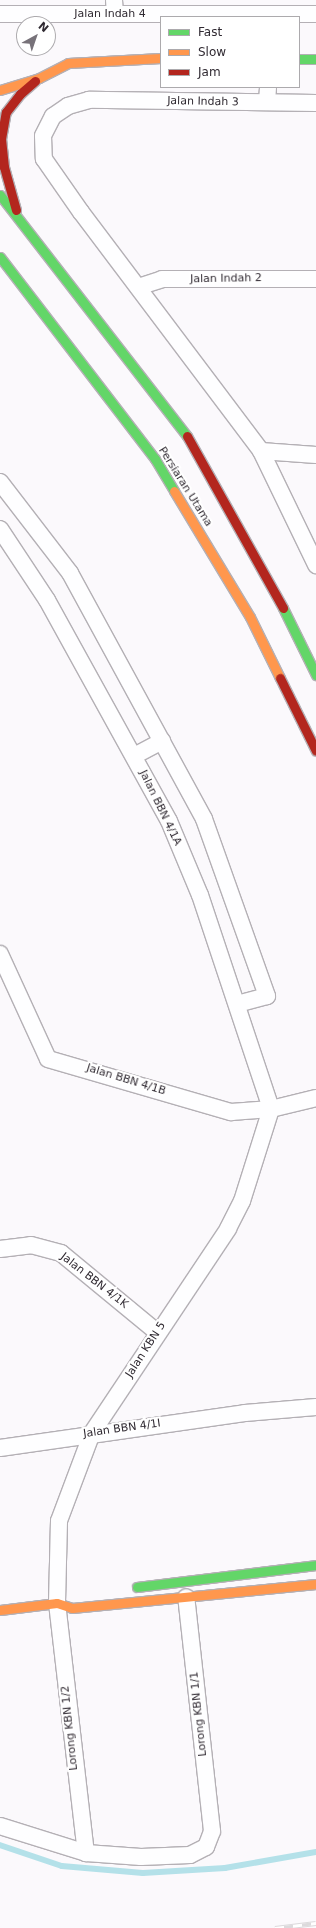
<!DOCTYPE html>
<html>
<head>
<meta charset="utf-8">
<style>
	body { margin:0 }
	#map { position:relative; width:316px; height:1928px; overflow:hidden; background:#fbf9fc; font-family:"DejaVu Sans",sans-serif }
	div>[style] { position:absolute }
	.stream>* { height:5.5px; margin:-2.75px; padding:0 2.75px; transform-origin:2.75px; border-radius:2.75px; background:#b4e1e9 }
	.roads { filter:drop-shadow(1px 0 #b4b0b5) drop-shadow(-1px 0 #b4b0b5) drop-shadow(0 1px #b4b0b5) drop-shadow(0 -1px #b4b0b5) }
	.street>* { height:16px; margin:-8px; padding:0 8px; transform-origin:8px; border-radius:8px; background:#fefeff }
	.fast>* { height:9px; margin:-4.5px; padding:0 4.5px; transform-origin:4.5px; border-radius:4.5px; background:#63d668 }
	.slow>* { height:9px; margin:-4.5px; padding:0 4.5px; transform-origin:4.5px; border-radius:4.5px; background:#ff974d }
	.jam>* { height:9px; margin:-4.5px; padding:0 4.5px; transform-origin:4.5px; border-radius:4.5px; background:#b3261e }
	.rail>* { height:4.5px; margin-top:-2.25px; transform-origin:0; background:repeating-linear-gradient(90deg,#fff 0 9px,#dcdadc 0 18px); box-sizing:border-box; border-block:1px solid #dcdadc }
	span { translate:-50% -50%; white-space:nowrap; text-align:center; line-height:1.15; -webkit-text-stroke:4px #fff; paint-order:stroke }
	.street-label { font-size:11px; color:#302a32 }
	.legend { position:absolute; left:160px; top:16px; width:140px; height:72px; box-sizing:border-box; background:#fff; border:1px solid #acaaad; margin:0; padding:5px 7px; list-style:none; font-size:12px; color:#302a32 }
	.legend li { display:flex; align-items:center; gap:8px; height:20px }
	.legend b { width:20px; border:1px solid #acaaad }
	.north { position:absolute; left:16px; top:16px; width:40px; height:40px; box-sizing:border-box; background:#fff; border:1px solid #acaaad; border-radius:50%; rotate:40deg; font-size:11px; font-weight:700; line-height:16px; text-align:center; color:#302a32 }
	.north::after { content:''; display:block; margin:auto; width:14px; height:18px; background:#777279; clip-path:polygon(50% 0,100% 100%,50% 72%,0 100%) }
</style>
</head>
<body>
<div id="map">
	<div class="stream">
		<i style="left:0;top:1845px;width:65px;rotate:18.7deg"></i>
		<i style="left:62px;top:1866px;width:81px;rotate:4.9deg"></i>
		<i style="left:143px;top:1873px;width:82px;rotate:-3.5deg"></i>
		<i style="left:225px;top:1868px;width:92px;rotate:-10deg"></i>
	</div>
	<div class="roads">
		<div class="street">
			<i style="left:114px;top:0;width:14px;rotate:86deg"></i>
			<i style="left:0;top:14px;width:316px"></i>
			<i style="left:267px;top:102px;width:15px;rotate:-86deg"></i>
			<i style="left:316px;top:103px;width:227px;rotate:-179.2deg"></i>
			<i style="left:89px;top:100px;width:22px;rotate:164deg"></i>
			<i style="left:68px;top:106px;width:18px;rotate:146deg"></i>
			<i style="left:53px;top:116px;width:22px;rotate:117deg"></i>
			<i style="left:43px;top:136px;width:23px;rotate:88deg"></i>
			<i style="left:44px;top:159px;width:65px;rotate:55.1deg"></i>
			<i style="left:81px;top:212px;width:299px;rotate:53deg"></i>
			<i style="left:261px;top:451px;width:127px;rotate:64.2deg"></i>
			<i style="left:138px;top:287px;width:25px;rotate:-18deg"></i>
			<i style="left:162px;top:279px;width:154px"></i>
			<i style="left:261px;top:451px;width:55px;rotate:4.2deg"></i>
			<i style="left:0;top:482px;width:115px;rotate:52.4deg"></i>
			<i style="left:70px;top:573px;width:280px;rotate:61.4deg"></i>
			<i style="left:204px;top:819px;width:188px;rotate:70.4deg"></i>
			<i style="left:267px;top:996px;width:31px;rotate:165deg"></i>
			<i style="left:0;top:529px;width:85px;rotate:56.5deg"></i>
			<i style="left:47px;top:600px;width:252px;rotate:61.1deg"></i>
			<i style="left:169px;top:821px;width:80px;rotate:67.3deg"></i>
			<i style="left:200px;top:895px;width:225px;rotate:71.6deg"></i>
			<i style="left:271px;top:1109px;width:96px;rotate:107.5deg"></i>
			<i style="left:242px;top:1201px;width:31px;rotate:117deg"></i>
			<i style="left:228px;top:1229px;width:245px;rotate:123.7deg"></i>
			<i style="left:92px;top:1433px;width:94px;rotate:110.6deg"></i>
			<i style="left:59px;top:1521px;width:82px;rotate:91.4deg"></i>
			<i style="left:57px;top:1603px;width:252px;rotate:83.4deg"></i>
			<i style="left:134px;top:756px;width:32px;rotate:-28deg"></i>
			<i style="left:0;top:954px;width:115px;rotate:65.4deg"></i>
			<i style="left:48px;top:1059px;width:191px;rotate:16.2deg"></i>
			<i style="left:231px;top:1112px;width:40px;rotate:-4.3deg"></i>
			<i style="left:271px;top:1109px;width:46px;rotate:-13.7deg"></i>
			<i style="left:0;top:1249px;width:31px;rotate:-7deg"></i>
			<i style="left:31px;top:1245px;width:31px;rotate:15deg"></i>
			<i style="left:61px;top:1253px;width:124px;rotate:39.5deg"></i>
			<i style="left:0;top:1448px;width:247px;rotate:-8.1deg"></i>
			<i style="left:245px;top:1413px;width:71px;rotate:-4.8deg"></i>
			<i style="left:0;top:1826px;width:90px;rotate:17.4deg"></i>
			<i style="left:86px;top:1853px;width:55px;rotate:4.2deg"></i>
			<i style="left:141px;top:1857px;width:49px;rotate:-2.3deg"></i>
			<i style="left:190px;top:1855px;width:18px;rotate:-27deg"></i>
			<i style="left:206px;top:1847px;width:17px;rotate:-69deg"></i>
			<i style="left:212px;top:1831px;width:235px;rotate:-96.3deg"></i>
		</div>
		<div class="fast">
			<i style="left:299px;top:59px;width:17px"></i>
			<i style="left:0;top:195px;width:305px;rotate:52.2deg"></i>
			<i style="left:0;top:257px;width:255px;rotate:52.5deg"></i>
			<i style="left:155px;top:459px;width:37px;rotate:59deg"></i>
			<i style="left:283px;top:608px;width:75px;rotate:63.8deg"></i>
			<i style="left:137px;top:1587px;width:180px;rotate:-7deg"></i>
		</div>
		<div class="slow">
			<i style="left:0;top:90px;width:41px;rotate:-17.1deg"></i>
			<i style="left:39px;top:78px;width:33px;rotate:-27deg"></i>
			<i style="left:68px;top:63px;width:93px;rotate:-3.1deg"></i>
			<i style="left:174px;top:491px;width:147px;rotate:58.9deg"></i>
			<i style="left:250px;top:617px;width:68px;rotate:63.8deg"></i>
			<i style="left:0;top:1610px;width:57px;rotate:-7deg"></i>
			<i style="left:57px;top:1603px;width:16px;rotate:18deg"></i>
			<i style="left:72px;top:1608px;width:245px;rotate:-5.6deg"></i>
		</div>
		<div class="jam">
			<i style="left:16px;top:210px;width:45px;rotate:-105.6deg"></i>
			<i style="left:4px;top:167px;width:28px;rotate:-96deg"></i>
			<i style="left:1px;top:139px;width:27px;rotate:-80deg"></i>
			<i style="left:6px;top:112px;width:23px;rotate:-52deg"></i>
			<i style="left:20px;top:94px;width:20px;rotate:-41deg"></i>
			<i style="left:187px;top:436px;width:197px;rotate:60.8deg"></i>
			<i style="left:280px;top:678px;width:81px;rotate:63.7deg"></i>
		</div>
	</div>
	<div class="rail">
		<i style="left:275px;top:1928px;width:41px;rotate:-7deg"></i>
	</div>
	<div class="street-label">
		<span style="left:110px;top:14px">Jalan Indah 4</span>
		<span style="left:203px;top:102px;rotate:1deg">Jalan Indah 3</span>
		<span style="left:226px;top:279px;rotate:-1deg">Jalan Indah 2</span>
		<span style="left:185px;top:487px;rotate:58deg">Persiaran Utama</span>
		<span style="left:160px;top:808px;rotate:64deg">Jalan BBN 4/1A</span>
		<span style="left:126px;top:1080px;rotate:17deg">Jalan BBN 4/1B</span>
		<span style="left:94px;top:1281px;rotate:38deg">Jalan BBN 4/1K</span>
		<span style="left:146px;top:1350px;rotate:-57deg">Jalan KBN 5</span>
		<span style="left:122px;top:1429px;rotate:-8deg">Jalan BBN 4/1I</span>
		<span style="left:199px;top:1714px;rotate:-96deg">Lorong KBN 1/1</span>
		<span style="left:70px;top:1728px;rotate:-96deg">Lorong KBN 1/2</span>
	</div>
	<ul class="legend">
	<li><b style="height:5px;background:#63d668"></b>Fast</li>
	<li><b style="height:5px;background:#ff974d"></b>Slow</li>
	<li><b style="height:5px;background:#b3261e"></b>Jam</li>
	</ul>
	<div class="north">N</div>
</div>
</body>
</html>
